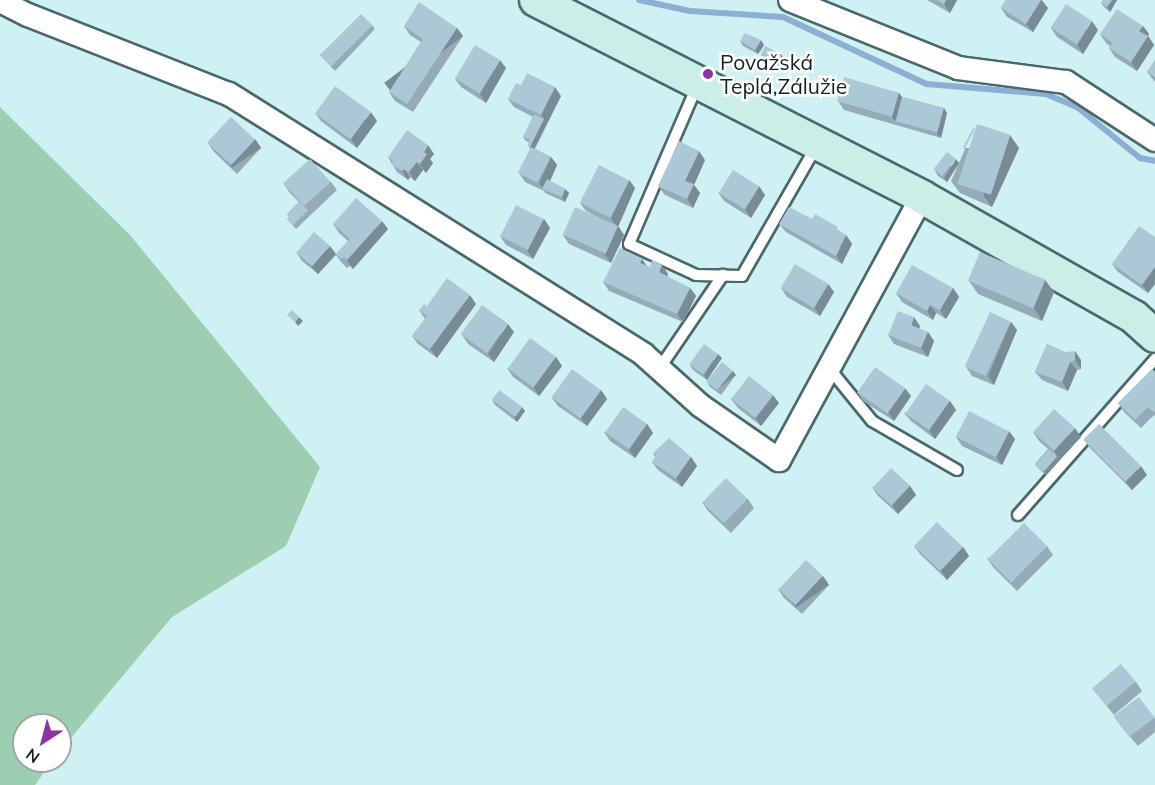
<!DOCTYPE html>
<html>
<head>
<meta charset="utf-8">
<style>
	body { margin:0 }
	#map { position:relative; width:1155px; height:785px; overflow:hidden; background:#cff1f4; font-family:Mulish,sans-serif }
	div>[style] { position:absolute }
	.green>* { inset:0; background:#9dceb2 }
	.stream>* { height:6px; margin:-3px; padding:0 3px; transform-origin:3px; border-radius:3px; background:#8cafd3 }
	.roads { filter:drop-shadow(2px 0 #4a686b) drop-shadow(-2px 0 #4a686b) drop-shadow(0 2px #4a686b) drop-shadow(0 -2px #4a686b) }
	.lane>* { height:10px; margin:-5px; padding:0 5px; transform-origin:5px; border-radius:5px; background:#fff }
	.street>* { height:22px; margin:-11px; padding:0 11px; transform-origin:11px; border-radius:11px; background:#fff }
	.secondary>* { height:32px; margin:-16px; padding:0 16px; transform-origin:16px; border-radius:16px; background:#cceee9 }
	.wall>* { inset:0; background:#94acb8 }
	.shaded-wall>* { inset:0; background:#788c96; transform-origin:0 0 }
	.building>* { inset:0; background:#acc8d6; transform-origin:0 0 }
	.dots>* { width:16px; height:16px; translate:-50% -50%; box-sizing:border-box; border:3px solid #fff; border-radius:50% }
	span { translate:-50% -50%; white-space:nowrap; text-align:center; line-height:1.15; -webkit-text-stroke:5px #fff; paint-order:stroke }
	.poi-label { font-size:21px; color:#152224 }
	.left { translate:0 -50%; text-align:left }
	.north { position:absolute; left:12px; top:713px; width:60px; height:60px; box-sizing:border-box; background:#fff; border:2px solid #a1a7a7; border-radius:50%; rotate:216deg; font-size:16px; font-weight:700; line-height:24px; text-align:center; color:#152224 }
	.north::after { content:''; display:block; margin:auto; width:21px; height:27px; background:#8a35a2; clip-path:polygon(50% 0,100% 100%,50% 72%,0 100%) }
</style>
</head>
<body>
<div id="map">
	<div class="green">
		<i style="clip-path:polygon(0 107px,130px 235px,320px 467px,286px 546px,172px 617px,60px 751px,60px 725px,24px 725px,24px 761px,52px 761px,35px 785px,0 785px)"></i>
	</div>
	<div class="stream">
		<i style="left:639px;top:0;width:52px;rotate:12.2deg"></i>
		<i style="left:690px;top:11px;width:93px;rotate:3.7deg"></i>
		<i style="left:783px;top:17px;width:159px;rotate:25deg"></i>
		<i style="left:927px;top:84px;width:119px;rotate:4.8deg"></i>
		<i style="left:1046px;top:94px;width:34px;rotate:23deg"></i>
		<i style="left:1077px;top:107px;width:81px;rotate:39deg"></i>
		<i style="left:1140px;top:158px;width:15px;rotate:11deg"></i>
	</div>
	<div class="roads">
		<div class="lane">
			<i style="left:697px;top:86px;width:172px;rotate:113.3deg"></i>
			<i style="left:629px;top:244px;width:74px;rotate:24.8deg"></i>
			<i style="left:696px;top:275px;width:46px;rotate:1.2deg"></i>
			<i style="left:742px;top:276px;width:149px;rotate:-60.2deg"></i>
			<i style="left:829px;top:368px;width:68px;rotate:50.9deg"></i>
			<i style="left:872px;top:421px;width:98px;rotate:30deg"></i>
			<i style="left:659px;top:369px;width:114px;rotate:-55.8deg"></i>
			<i style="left:1018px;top:515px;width:208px;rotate:-48.7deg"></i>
		</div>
		<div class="street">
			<i style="left:790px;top:0;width:181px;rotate:22deg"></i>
			<i style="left:958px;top:68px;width:109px;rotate:7.4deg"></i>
			<i style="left:1066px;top:82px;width:106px;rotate:33.1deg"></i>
			<i style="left:0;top:1px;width:31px;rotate:27deg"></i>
			<i style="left:28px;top:15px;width:216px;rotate:21.5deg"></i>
			<i style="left:229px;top:94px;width:489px;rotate:32.1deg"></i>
			<i style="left:643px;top:354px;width:78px;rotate:41.9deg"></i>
			<i style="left:701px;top:406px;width:95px;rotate:34.7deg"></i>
			<i style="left:779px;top:460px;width:299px;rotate:-61.5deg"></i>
		</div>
		<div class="secondary">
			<i style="left:536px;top:0;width:433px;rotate:27deg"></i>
			<i style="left:922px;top:197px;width:244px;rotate:29.5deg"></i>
			<i style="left:1134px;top:317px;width:28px;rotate:42deg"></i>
		</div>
	</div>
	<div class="wall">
		<i style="clip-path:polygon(927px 0,957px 0,950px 13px)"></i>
		<i style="clip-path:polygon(1006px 0,1042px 0,1048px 8px,1033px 32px,1007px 17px,1001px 8px)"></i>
		<i style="clip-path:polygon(1103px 0,1117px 0,1110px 12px,1104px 7px,1101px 3px)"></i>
		<i style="clip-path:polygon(372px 25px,375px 29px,335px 71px,320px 55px)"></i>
		<i style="clip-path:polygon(404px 26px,457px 28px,463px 36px,413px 112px,395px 101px,389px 92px,421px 42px,410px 35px)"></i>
		<i style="clip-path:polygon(1143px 26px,1149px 34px,1148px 36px,1154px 45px,1137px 71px,1115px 57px,1109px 48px,1110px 46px,1106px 43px,1100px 34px)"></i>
		<i style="clip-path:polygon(1051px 28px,1098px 30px,1083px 54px,1057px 37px)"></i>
		<i style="clip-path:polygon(740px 41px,764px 45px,758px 54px,743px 46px)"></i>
		<i style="clip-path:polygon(761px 54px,784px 59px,780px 67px,764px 58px)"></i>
		<i style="clip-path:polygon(1155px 60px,1155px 82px,1147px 72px)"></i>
		<i style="clip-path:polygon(506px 68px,486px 103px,461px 87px,455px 79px)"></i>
		<i style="clip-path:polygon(521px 85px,561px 96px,535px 149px,551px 157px,557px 165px,550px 181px,565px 189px,569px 193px,565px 202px,545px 193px,544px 191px,525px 182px,519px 173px,530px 149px,528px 145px,529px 142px,526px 141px,523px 137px,533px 117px,514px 107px,508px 99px)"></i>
		<i style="clip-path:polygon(899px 93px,902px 97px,944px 108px,947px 113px,941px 138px,844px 110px,838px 101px)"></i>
		<i style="clip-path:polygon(315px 113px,377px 121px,357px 148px,321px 121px)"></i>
		<i style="clip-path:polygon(255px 139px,261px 148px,237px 174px,214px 152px,208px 143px)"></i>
		<i style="clip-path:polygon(964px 148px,1019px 148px,992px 207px,960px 193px,951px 181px,959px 163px,947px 182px,938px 176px,935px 171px,959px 163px,965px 149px)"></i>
		<i style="clip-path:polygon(434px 154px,430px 159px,433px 163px,426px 173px,423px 170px,415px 181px,410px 177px,408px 180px,397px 172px,388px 157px)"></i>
		<i style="clip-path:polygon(705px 160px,694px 185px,700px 193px,693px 208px,665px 195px,658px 186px)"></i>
		<i style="clip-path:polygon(629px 180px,635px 188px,618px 226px,624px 235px,611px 263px,569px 244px,563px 235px,601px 219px,586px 211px,580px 203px)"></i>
		<i style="clip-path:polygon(331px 182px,337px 190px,296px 229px,287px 219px,289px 217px,287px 214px,299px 202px,290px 193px,284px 184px)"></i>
		<i style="clip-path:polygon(718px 192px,765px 195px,751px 218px,724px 201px)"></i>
		<i style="clip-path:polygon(544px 219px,550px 228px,533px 259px,506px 245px,500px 236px)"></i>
		<i style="clip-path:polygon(812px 219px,846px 235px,852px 244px,842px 264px,786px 232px,779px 224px)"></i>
		<i style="clip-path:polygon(333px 224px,388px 229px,353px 269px,350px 266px,347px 268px,342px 263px,336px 255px,318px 274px,302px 261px,296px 252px,336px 254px,348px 241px,339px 233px)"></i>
		<i style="clip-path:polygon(1155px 237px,1155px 284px,1148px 293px,1118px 272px,1112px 264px)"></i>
		<i style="clip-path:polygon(642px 259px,647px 266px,668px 274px,667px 277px,690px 288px,696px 296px,683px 322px,609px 291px,603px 282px)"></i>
		<i style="clip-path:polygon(1045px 280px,1054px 292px,1042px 321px,978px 294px,969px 281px)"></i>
		<i style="clip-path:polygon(828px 284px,834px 292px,820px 316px,787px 297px,781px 288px)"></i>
		<i style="clip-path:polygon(953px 288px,959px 297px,946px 319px,936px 313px,933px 320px,902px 302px,896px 293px)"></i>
		<i style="clip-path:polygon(476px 304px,437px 358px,418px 344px,412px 336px,425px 319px,419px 310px,427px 306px)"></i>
		<i style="clip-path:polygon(1011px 322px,1017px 330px,994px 385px,972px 376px,966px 367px)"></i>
		<i style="clip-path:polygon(920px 326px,919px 329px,928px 332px,934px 341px,928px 357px,894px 344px,888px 335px)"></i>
		<i style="clip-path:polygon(514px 332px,494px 362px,468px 344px,462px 335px)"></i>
		<i style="clip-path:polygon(1047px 344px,1081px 360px,1081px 369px,1077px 370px,1068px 391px,1042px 380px,1035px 372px)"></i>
		<i style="clip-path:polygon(556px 357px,562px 366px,539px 396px,513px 377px,507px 368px)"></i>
		<i style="clip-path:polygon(722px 358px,707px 380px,693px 370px,690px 365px)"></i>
		<i style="clip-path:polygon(1155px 372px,1155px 416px,1154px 415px,1141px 428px,1124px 412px,1118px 403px)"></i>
		<i style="clip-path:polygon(736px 375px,721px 395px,710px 387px,707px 382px)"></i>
		<i style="clip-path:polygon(601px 390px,607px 399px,587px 426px,558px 406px,552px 398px)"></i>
		<i style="clip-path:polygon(857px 392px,911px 396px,894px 421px,863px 401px)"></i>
		<i style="clip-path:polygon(731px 399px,779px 403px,761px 426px,738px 408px)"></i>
		<i style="clip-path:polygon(492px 400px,525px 411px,517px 422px,495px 405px)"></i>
		<i style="clip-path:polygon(950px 401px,956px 410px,935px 439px,911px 421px,904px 413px)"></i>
		<i style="clip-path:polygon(647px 424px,653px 433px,635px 458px,610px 441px,604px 432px)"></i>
		<i style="clip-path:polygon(1033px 432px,1081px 437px,1046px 475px,1038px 468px,1035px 464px,1048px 449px,1039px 441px)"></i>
		<i style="clip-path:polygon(956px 437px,1015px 439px,1002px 465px,962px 446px)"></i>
		<i style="clip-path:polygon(1084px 440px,1147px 475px,1132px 490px,1090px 448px)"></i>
		<i style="clip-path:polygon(653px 453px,691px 457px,697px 466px,682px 487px,658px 470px,652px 462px,655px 457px)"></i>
		<i style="clip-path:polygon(910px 486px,916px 495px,898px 514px,878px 496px,872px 487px)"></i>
		<i style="clip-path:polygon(748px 499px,754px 508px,731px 533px,708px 511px,702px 502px)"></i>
		<i style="clip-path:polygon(914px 546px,963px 547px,969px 556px,947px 580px,920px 554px)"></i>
		<i style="clip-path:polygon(1047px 546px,1053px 555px,1017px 591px,993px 567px,987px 558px)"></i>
		<i style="clip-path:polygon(829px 585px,802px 614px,784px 598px,778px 589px)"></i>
		<i style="clip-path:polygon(1136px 682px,1142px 691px,1114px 715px,1093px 689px)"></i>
		<i style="clip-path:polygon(1115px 718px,1155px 718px,1155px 732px,1138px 746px,1121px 726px)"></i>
	</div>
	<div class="shaded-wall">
		<i style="clip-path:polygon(946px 0,957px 0,950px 13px,944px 4px)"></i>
		<i style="clip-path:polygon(1041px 0,1048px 8px,1033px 32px,1026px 24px)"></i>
		<i style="clip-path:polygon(1112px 0,1117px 0,1110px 12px,1107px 7px)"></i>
		<i style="clip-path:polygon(1092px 21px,1098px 30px,1083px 54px,1077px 45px)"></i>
		<i style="clip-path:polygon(1143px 26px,1149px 34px,1145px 40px,1139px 31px)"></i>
		<i style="left:457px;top:28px;width:10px;height:91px;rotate:53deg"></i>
		<i style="clip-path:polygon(1148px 36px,1154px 45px,1137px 71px,1131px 62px)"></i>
		<i style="clip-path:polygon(761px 40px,764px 45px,758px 54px,755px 50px)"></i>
		<i style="clip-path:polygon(781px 54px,784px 59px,780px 67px,777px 62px)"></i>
		<i style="clip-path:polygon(500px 60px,506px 68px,486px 103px,480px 94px)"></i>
		<i style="clip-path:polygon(555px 87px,561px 96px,533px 151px,530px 147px,544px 119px,541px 115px)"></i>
		<i style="clip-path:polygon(899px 93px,905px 101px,895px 121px,892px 117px)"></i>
		<i style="clip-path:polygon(944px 108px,947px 113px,941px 138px,937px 134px)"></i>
		<i style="clip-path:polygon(371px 112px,377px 121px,357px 148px,351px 139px)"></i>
		<i style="clip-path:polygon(1010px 135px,1019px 148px,992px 207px,983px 195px)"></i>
		<i style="left:255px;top:139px;width:11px;height:35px;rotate:56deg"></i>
		<i style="clip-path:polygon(428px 145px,434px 154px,430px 159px,433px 163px,426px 173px,420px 164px,424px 152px)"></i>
		<i style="clip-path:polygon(699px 151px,705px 160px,694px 185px,700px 193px,693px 208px,687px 199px,685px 181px)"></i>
		<i style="clip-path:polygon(551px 157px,557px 165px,546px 190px,544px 190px,539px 183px)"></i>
		<i style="clip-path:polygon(956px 159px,959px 163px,947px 182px,944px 178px)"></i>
		<i style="clip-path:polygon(417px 162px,423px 170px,415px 181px,409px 172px)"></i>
		<i style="clip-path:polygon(404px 169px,410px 177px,408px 180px,402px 171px)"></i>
		<i style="clip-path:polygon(629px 180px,635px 188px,618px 227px,611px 219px)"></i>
		<i style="clip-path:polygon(759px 186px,765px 195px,751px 218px,745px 209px)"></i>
		<i style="clip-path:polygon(565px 189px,569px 193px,565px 202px,562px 197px)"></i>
		<i style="clip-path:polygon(544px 219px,550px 228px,533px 259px,527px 250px)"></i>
		<i style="clip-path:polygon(382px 221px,388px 229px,353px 269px,347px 260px)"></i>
		<i style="clip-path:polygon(618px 226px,624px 235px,611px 263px,605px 255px)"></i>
		<i style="clip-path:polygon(846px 235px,852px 244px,842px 264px,836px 256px)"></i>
		<i style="clip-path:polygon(330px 246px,336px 254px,318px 274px,311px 266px)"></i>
		<i style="clip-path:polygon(642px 259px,648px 268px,640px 263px)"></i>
		<i style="clip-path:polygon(662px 265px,668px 274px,665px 281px,659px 272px)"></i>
		<i style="clip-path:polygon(1155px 267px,1155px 284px,1148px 293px,1142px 285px)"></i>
		<i style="clip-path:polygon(1045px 280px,1054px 292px,1042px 321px,1034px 308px)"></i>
		<i style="clip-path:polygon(828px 284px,834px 292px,820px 316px,814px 307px)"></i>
		<i style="clip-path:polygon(690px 288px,696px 296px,683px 322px,677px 314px)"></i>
		<i style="clip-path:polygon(953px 288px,959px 297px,946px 319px,940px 310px)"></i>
		<i style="clip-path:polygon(470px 295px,476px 304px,437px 358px,430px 349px)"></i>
		<i style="clip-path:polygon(930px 305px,936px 313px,933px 320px,927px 311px)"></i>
		<i style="clip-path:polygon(299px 317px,303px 321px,298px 326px,295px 322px)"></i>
		<i style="clip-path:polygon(914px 317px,920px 326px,917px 334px,911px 325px)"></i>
		<i style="clip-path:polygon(1011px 322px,1017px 330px,994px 385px,988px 376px)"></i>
		<i style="clip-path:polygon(508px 324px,514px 332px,494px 362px,488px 354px)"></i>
		<i style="clip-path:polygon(928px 332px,934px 341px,928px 357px,921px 348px)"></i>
		<i style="clip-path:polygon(1075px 351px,1081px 360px,1081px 369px,1075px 360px)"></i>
		<i style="clip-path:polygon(718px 354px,722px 358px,707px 380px,704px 375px)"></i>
		<i style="clip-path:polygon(556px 357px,562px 366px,539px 396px,533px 387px)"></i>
		<i style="clip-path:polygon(1070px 362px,1077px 370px,1068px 391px,1062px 382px)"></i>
		<i style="left:733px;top:371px;width:5px;height:25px;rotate:53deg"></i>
		<i style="clip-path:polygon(905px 388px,911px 396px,894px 421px,888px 412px)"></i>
		<i style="clip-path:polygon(601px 390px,607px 399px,587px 426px,580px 417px)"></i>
		<i style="clip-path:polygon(773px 395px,779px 403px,761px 426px,755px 417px)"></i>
		<i style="clip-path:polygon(950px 401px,956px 410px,935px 439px,929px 430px)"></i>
		<i style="clip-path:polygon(522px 407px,525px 411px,517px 422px,514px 417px)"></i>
		<i style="clip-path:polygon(647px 424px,653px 433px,635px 458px,629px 450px)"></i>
		<i style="clip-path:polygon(1075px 428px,1081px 437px,1046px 475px,1043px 471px,1057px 456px,1054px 451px)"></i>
		<i style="clip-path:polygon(1009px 431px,1015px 439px,1002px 465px,996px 457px)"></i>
		<i style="clip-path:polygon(691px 457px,697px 466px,682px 487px,676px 478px)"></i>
		<i style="clip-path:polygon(1141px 466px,1147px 475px,1132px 490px,1126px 482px)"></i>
		<i style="clip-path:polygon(910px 486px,916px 495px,898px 514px,892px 505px)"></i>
		<i style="clip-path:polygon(963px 547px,969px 556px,947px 580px,941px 571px)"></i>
		<i style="left:823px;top:576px;width:11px;height:40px;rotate:56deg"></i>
	</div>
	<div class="building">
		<i style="clip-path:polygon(937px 0,946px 0,944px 4px)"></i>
		<i style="clip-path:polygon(1006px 0,1041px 0,1026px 24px,1001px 8px)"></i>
		<i style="clip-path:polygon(1103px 0,1112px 0,1107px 7px,1101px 3px)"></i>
		<i style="clip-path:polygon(419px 2px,457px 28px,407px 104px,389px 92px,423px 39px,404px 26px)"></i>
		<i style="left:1066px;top:4px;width:31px;height:28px;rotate:33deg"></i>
		<i style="clip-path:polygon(1117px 9px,1143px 26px,1139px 31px,1148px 36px,1131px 62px,1109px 48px,1113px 43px,1100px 34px)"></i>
		<i style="left:361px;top:14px;width:16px;height:58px;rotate:45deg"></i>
		<i style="clip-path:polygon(745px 33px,761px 40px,755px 50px,740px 41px)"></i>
		<i style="left:475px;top:45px;width:29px;height:39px;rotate:31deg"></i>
		<i style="left:765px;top:46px;width:18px;height:9px;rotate:27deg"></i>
		<i style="clip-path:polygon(1155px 60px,1155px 77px,1147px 72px)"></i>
		<i style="clip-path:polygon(527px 73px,555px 87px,541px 115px,508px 99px,516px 83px,521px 85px)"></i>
		<i style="left:844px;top:77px;width:57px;height:25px;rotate:16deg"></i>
		<i style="left:335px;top:86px;width:44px;height:34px;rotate:36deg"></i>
		<i style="left:902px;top:97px;width:43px;height:25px;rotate:15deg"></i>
		<i style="clip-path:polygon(534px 114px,544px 119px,530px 147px,528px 145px,530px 140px,523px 137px)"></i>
		<i style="left:231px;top:117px;width:33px;height:35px;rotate:43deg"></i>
		<i style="left:977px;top:124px;width:35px;height:63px;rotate:18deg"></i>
		<i style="left:973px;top:128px;width:2px;height:22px;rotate:27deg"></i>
		<i style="clip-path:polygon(407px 130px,428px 145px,424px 152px,427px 154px,420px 164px,417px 162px,409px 172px,404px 169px,402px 171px,391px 164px,393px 161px,388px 157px)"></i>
		<i style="clip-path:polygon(679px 141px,699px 151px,685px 181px,694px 184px,687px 199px,658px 186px)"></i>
		<i style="left:531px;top:147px;width:22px;height:29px;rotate:27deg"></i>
		<i style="left:947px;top:152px;width:11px;height:22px;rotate:38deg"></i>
		<i style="left:310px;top:159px;width:31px;height:36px;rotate:48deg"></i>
		<i style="left:599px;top:165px;width:34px;height:42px;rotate:27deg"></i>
		<i style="left:733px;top:170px;width:31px;height:27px;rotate:32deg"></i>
		<i style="clip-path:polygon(547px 179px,565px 189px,562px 197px,542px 189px)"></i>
		<i style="clip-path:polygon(356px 198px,382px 221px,347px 260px,344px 257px,341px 259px,336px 254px,350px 239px,333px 224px)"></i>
		<i style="clip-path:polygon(299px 202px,308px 210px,293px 225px,287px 219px,289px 216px,287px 214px)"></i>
		<i style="left:516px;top:205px;width:31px;height:35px;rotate:27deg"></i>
		<i style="left:575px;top:207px;width:47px;height:30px;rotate:24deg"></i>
		<i style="clip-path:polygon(789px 207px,812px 219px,815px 214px,838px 227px,837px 229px,846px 235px,836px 256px,779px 224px)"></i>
		<i style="clip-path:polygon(1139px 226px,1155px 237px,1155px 267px,1142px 285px,1112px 264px)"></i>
		<i style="left:314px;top:232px;width:21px;height:27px;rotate:41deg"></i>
		<i style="clip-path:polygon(620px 248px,642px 259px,640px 263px,650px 267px,652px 260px,662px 265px,659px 272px,690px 288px,677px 314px,603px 282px)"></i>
		<i style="left:980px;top:252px;width:71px;height:31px;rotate:23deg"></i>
		<i style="left:795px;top:264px;width:39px;height:28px;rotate:31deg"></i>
		<i style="clip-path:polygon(912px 265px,953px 288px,940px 310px,930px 305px,927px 311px,896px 293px)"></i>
		<i style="clip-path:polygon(447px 278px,470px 295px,430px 349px,412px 336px,427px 316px,419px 310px,424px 304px,427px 306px)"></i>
		<i style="left:482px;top:305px;width:32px;height:36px;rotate:36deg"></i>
		<i style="clip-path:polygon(292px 310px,299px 317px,295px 322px,287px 315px)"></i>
		<i style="clip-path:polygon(898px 311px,914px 317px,911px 325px,928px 332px,921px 348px,888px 335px)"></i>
		<i style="left:990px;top:312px;width:23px;height:60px;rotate:25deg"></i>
		<i style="left:530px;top:338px;width:32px;height:38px;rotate:36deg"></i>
		<i style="left:704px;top:344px;width:17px;height:25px;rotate:36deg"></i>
		<i style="clip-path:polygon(1047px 344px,1065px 352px,1075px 351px,1075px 360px,1070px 362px,1062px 382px,1035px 372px)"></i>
		<i style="left:722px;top:362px;width:14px;height:25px;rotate:39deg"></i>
		<i style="left:875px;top:367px;width:37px;height:31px;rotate:35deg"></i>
		<i style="left:572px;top:369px;width:36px;height:35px;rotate:36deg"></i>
		<i style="clip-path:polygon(1152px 369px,1155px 372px,1155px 411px,1154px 412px,1148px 407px,1135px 420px,1118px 403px)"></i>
		<i style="left:749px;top:376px;width:31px;height:29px;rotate:38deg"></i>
		<i style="left:926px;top:384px;width:29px;height:36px;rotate:35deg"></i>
		<i style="left:499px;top:390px;width:29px;height:12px;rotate:36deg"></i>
		<i style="left:623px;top:407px;width:29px;height:31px;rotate:35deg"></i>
		<i style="left:1054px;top:409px;width:28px;height:31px;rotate:42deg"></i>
		<i style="left:969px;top:411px;width:45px;height:29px;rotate:27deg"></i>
		<i style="left:1099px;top:424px;width:59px;height:22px;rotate:45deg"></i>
		<i style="clip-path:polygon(669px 438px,691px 457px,676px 478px,652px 462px,656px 455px,653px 453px)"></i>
		<i style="left:1049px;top:449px;width:11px;height:21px;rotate:41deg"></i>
		<i style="left:891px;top:468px;width:26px;height:27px;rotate:43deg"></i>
		<i style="left:726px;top:478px;width:30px;height:34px;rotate:44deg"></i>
		<i style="left:937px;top:522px;width:36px;height:33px;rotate:44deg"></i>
		<i style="left:1024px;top:523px;width:33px;height:51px;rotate:45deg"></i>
		<i style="left:806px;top:560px;width:23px;height:40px;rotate:43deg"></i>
		<i style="left:1121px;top:664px;width:23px;height:38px;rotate:50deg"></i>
		<i style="left:1139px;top:697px;width:26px;height:32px;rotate:53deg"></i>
	</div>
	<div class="dots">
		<i style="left:708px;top:74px;background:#8a35a2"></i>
	</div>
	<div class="poi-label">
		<span class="left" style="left:720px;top:74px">Považská<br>Teplá,Zálužie</span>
	</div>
	<div class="north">N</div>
</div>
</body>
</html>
